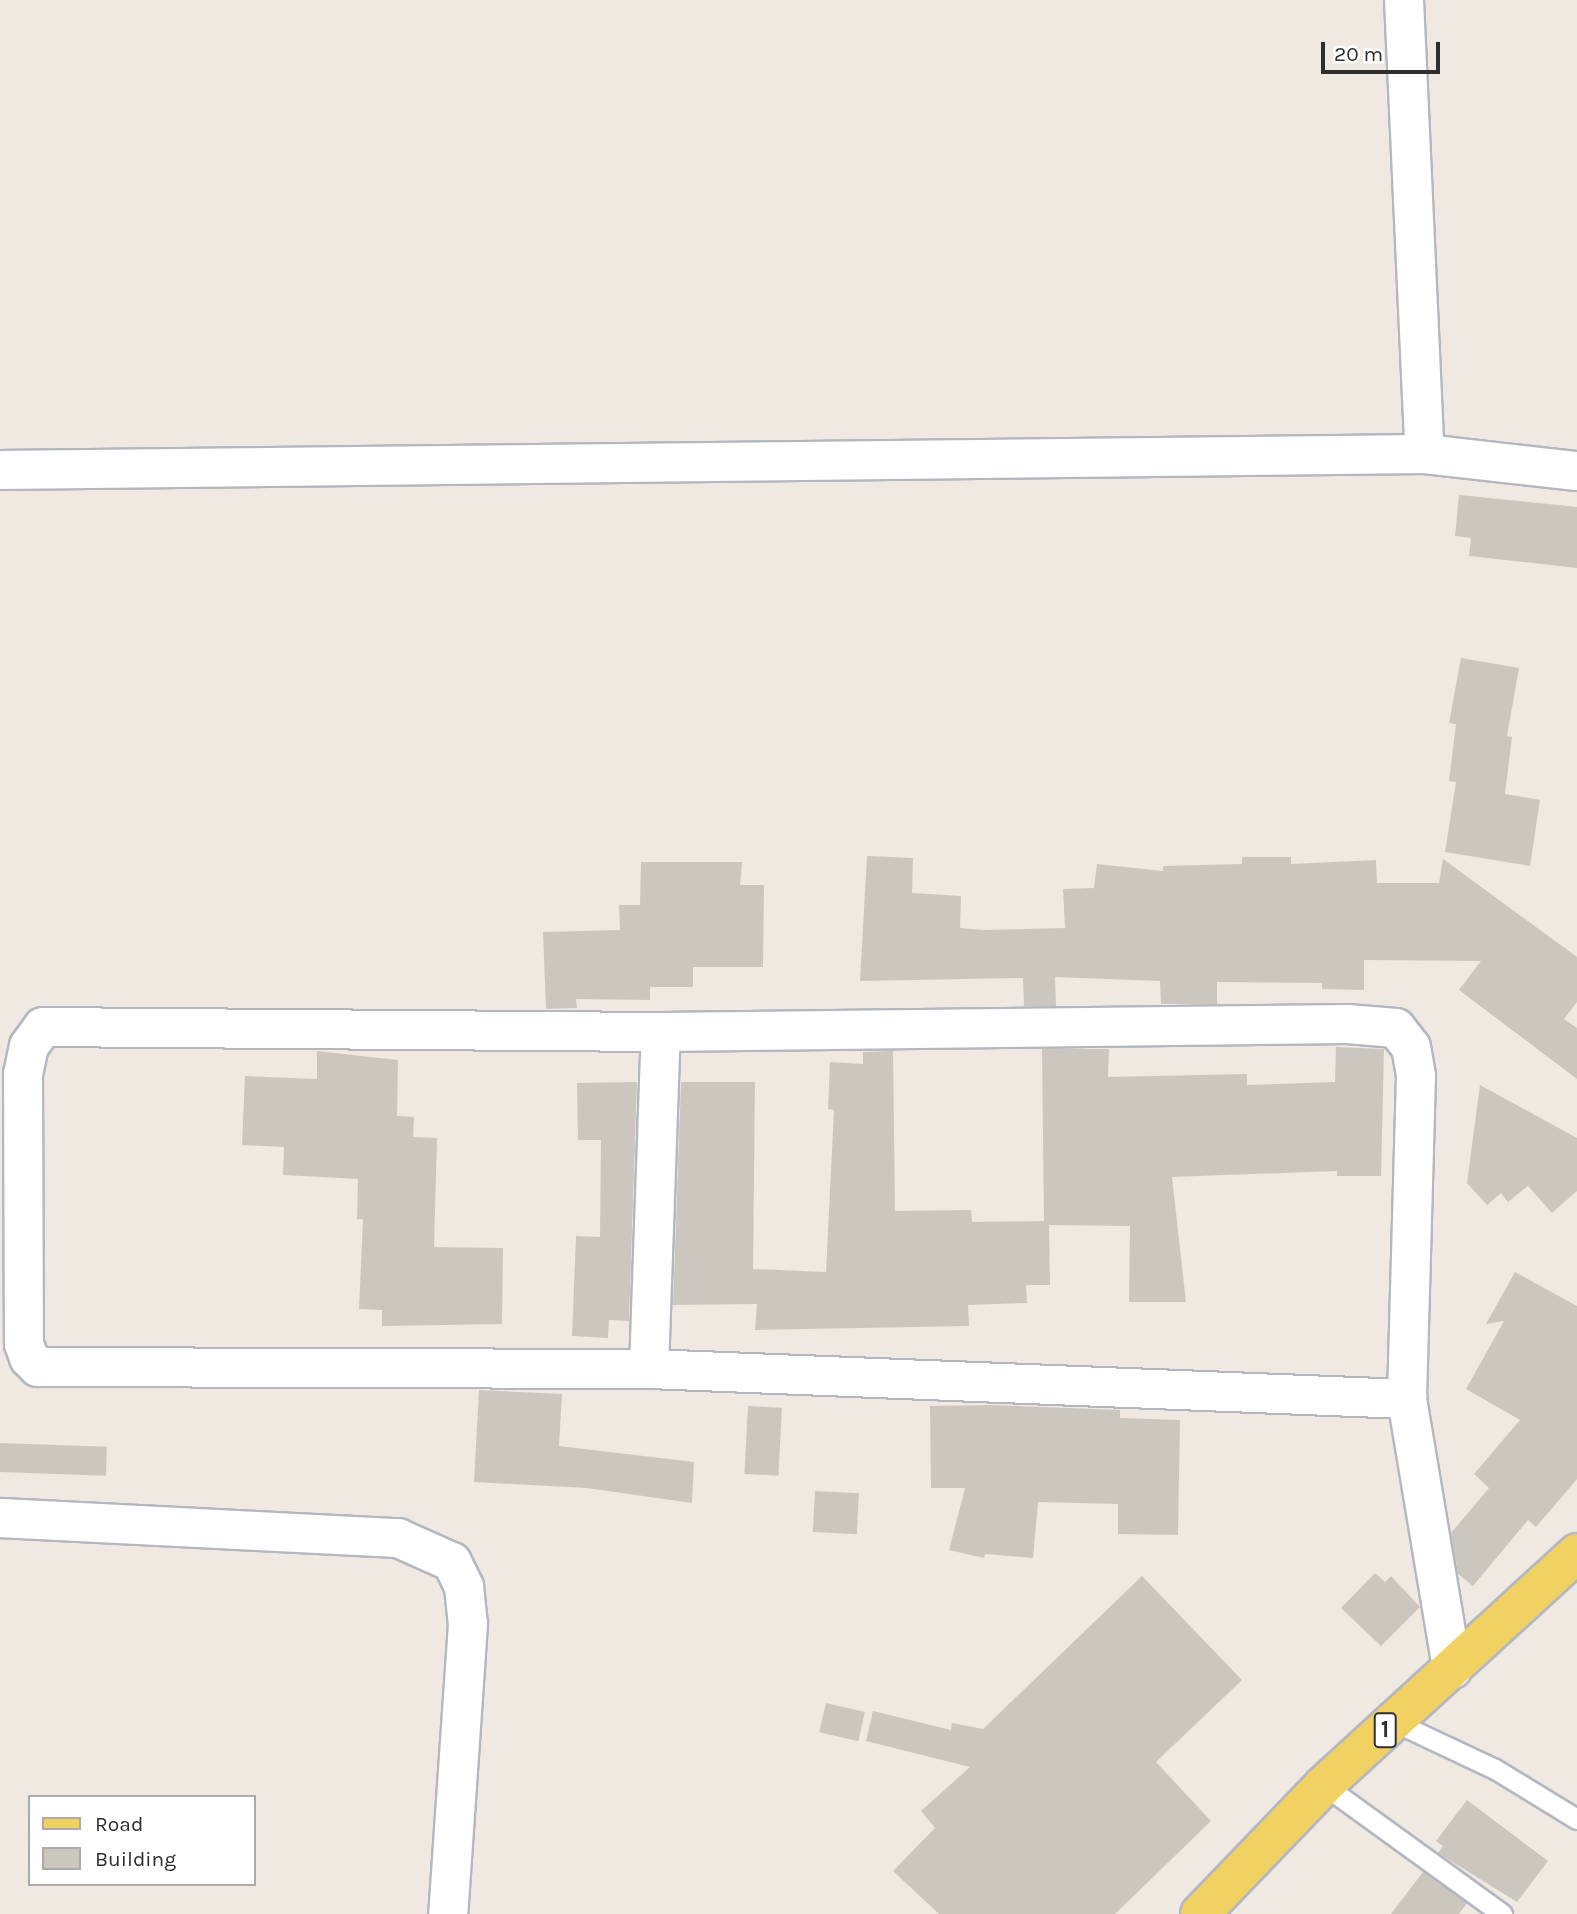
<!DOCTYPE html>
<html>
<head>
<meta charset="utf-8">
<style>
	body { margin:0 }
	#map { position:relative; width:1577px; height:1914px; overflow:hidden; background:#efe9e1; font-family:Karla,sans-serif }
	div>[style] { position:absolute }
	.building>* { inset:0; background:#cbc7bf; transform-origin:0 0 }
	.roads { filter:drop-shadow(2px 0 #b4b7c1) drop-shadow(-2px 0 #b4b7c1) drop-shadow(0 2px #b4b7c1) drop-shadow(0 -2px #b4b7c1) }
	.service>* { height:19px; margin:-9.5px; padding:0 9.5px; transform-origin:9.5px; border-radius:9.5px; background:#fff }
	.minor>* { height:38px; margin:-19px; padding:0 19px; transform-origin:19px; border-radius:19px; background:#fff }
	.primary>* { height:38px; margin:-19px; padding:0 19px; transform-origin:19px; border-radius:19px; background:#f2d163 }
	span { translate:-50% -50%; white-space:nowrap; text-align:center; line-height:1.15; -webkit-text-stroke:7px #fff; paint-order:stroke }
	.shield-label span { padding:2px 5px; background:#fff; border:2px solid; border-radius:5px; -webkit-text-stroke-width:0 }
	.shield-label { font-size:24px; color:#2e2e2e; font-weight:700 }
	.legend { position:absolute; left:28px; top:1795px; width:228px; height:91px; box-sizing:border-box; background:#fff; border:2px solid #ababab; margin:0; padding:9px 12px; list-style:none; font-size:21px; color:#2e2e2e }
	.legend li { display:flex; align-items:center; gap:14px; height:35px }
	.legend b { width:35px; border:2px solid #ababab }
	.scale { position:absolute; left:1321px; top:42px; width:119px; height:32px; box-sizing:border-box; border:4px solid #2e2e2e; border-top:0; padding-left:9px; font-size:21px; line-height:24px; white-space:nowrap; color:#2e2e2e; -webkit-text-stroke:5px #fff; paint-order:stroke }
</style>
</head>
<body>
<div id="map">
	<div class="building">
		<i style="clip-path:polygon(1459px 495px,1577px 507px,1577px 568px,1469px 556px,1471px 538px,1455px 536px)"></i>
		<i style="clip-path:polygon(1461px 658px,1519px 668px,1507px 736px,1512px 737px,1505px 794px,1540px 800px,1530px 866px,1445px 852px,1456px 782px,1449px 781px,1456px 724px,1449px 723px)"></i>
		<i style="clip-path:polygon(867px 856px,913px 858px,912px 893px,961px 896px,960px 928px,983px 930px,1065px 928px,1063px 889px,1094px 888px,1097px 864px,1163px 871px,1163px 866px,1242px 864px,1242px 857px,1291px 857px,1291px 864px,1376px 860px,1377px 883px,1439px 883px,1443px 859px,1577px 957px,1577px 1002px,1564px 1019px,1577px 1028px,1577px 1079px,1459px 990px,1481px 961px,1364px 960px,1364px 990px,1322px 989px,1322px 983px,1217px 982px,1217px 1004px,1161px 1004px,1160px 981px,1055px 977px,1056px 1006px,1024px 1006px,1023px 978px,860px 981px)"></i>
		<i style="clip-path:polygon(641px 862px,742px 862px,740px 885px,764px 885px,763px 967px,693px 967px,693px 987px,650px 987px,650px 1000px,576px 999px,577px 1008px,546px 1009px,543px 932px,620px 930px,619px 905px,640px 905px)"></i>
		<i style="clip-path:polygon(1336px 1047px,1384px 1049px,1381px 1176px,1337px 1176px,1337px 1171px,1172px 1177px,1186px 1302px,1129px 1302px,1130px 1226px,1049px 1225px,1050px 1285px,1026px 1285px,1027px 1303px,968px 1305px,969px 1326px,755px 1330px,757px 1304px,673px 1305px,681px 1082px,755px 1082px,753px 1269px,826px 1272px,834px 1110px,828px 1109px,830px 1062px,863px 1064px,863px 1052px,893px 1051px,895px 1211px,971px 1210px,972px 1222px,1044px 1221px,1042px 1049px,1109px 1049px,1108px 1077px,1247px 1074px,1247px 1085px,1335px 1082px)"></i>
		<i style="clip-path:polygon(317px 1051px,398px 1060px,397px 1116px,414px 1117px,413px 1137px,437px 1138px,434px 1247px,503px 1248px,502px 1324px,382px 1326px,382px 1310px,359px 1309px,363px 1219px,357px 1219px,358px 1179px,283px 1175px,284px 1147px,242px 1145px,245px 1076px,317px 1079px)"></i>
		<i style="clip-path:polygon(637px 1082px,629px 1321px,609px 1320px,608px 1338px,572px 1336px,576px 1236px,600px 1237px,601px 1140px,578px 1140px,577px 1083px)"></i>
		<i style="clip-path:polygon(1480px 1085px,1577px 1138px,1577px 1191px,1552px 1213px,1528px 1186px,1508px 1202px,1501px 1193px,1487px 1205px,1467px 1183px)"></i>
		<i style="clip-path:polygon(1515px 1272px,1577px 1306px,1577px 1479px,1536px 1527px,1528px 1520px,1473px 1586px,1458px 1574px,1451px 1533px,1489px 1488px,1474px 1474px,1520px 1420px,1466px 1389px,1504px 1321px,1486px 1324px)"></i>
		<i style="clip-path:polygon(479px 1390px,562px 1394px,559px 1446px,694px 1462px,692px 1503px,587px 1488px,474px 1482px)"></i>
		<i style="clip-path:polygon(993px 1405px,1120px 1410px,1120px 1418px,1180px 1420px,1178px 1535px,1118px 1534px,1118px 1504px,1038px 1502px,1033px 1558px,985px 1554px,984px 1558px,949px 1550px,965px 1488px,931px 1488px,930px 1406px)"></i>
		<i style="left:748px;top:1406px;width:34px;height:68px;rotate:3deg"></i>
		<i style="left:0;top:1443px;width:107px;height:29px;rotate:2deg"></i>
		<i style="left:815px;top:1491px;width:44px;height:41px;rotate:3deg"></i>
		<i style="clip-path:polygon(1375px 1573px,1385px 1582px,1391px 1576px,1420px 1607px,1381px 1646px,1341px 1608px)"></i>
		<i style="clip-path:polygon(1142px 1576px,1242px 1680px,1156px 1762px,1211px 1821px,1115px 1914px,939px 1914px,893px 1871px,935px 1828px,921px 1811px,970px 1767px,866px 1741px,873px 1711px,951px 1730px,952px 1723px,983px 1729px)"></i>
		<i style="left:826px;top:1703px;width:40px;height:30px;rotate:13deg"></i>
		<i style="clip-path:polygon(1467px 1800px,1548px 1861px,1517px 1902px,1438px 1853px,1443px 1846px,1436px 1841px)"></i>
		<i style="clip-path:polygon(1423px 1872px,1467px 1903px,1459px 1914px,1391px 1914px)"></i>
	</div>
	<div class="roads">
		<div class="service">
			<i style="left:1395px;top:1722px;width:110px;rotate:25.2deg"></i>
			<i style="left:1495px;top:1769px;width:96px;rotate:31.4deg"></i>
			<i style="left:1324px;top:1785px;width:220px;rotate:35.9deg"></i>
		</div>
		<div class="minor">
			<i style="left:1404px;top:0;width:454px;rotate:87.4deg"></i>
			<i style="left:0;top:470px;width:1425px;rotate:-0.64deg"></i>
			<i style="left:1425px;top:454px;width:153px;rotate:6.4deg"></i>
			<i style="left:661px;top:1032px;width:618px;rotate:-179.54deg"></i>
			<i style="left:43px;top:1027px;width:24px;rotate:126deg"></i>
			<i style="left:29px;top:1046px;width:29px;rotate:102deg"></i>
			<i style="left:23px;top:1074px;width:270px;rotate:89.8deg"></i>
			<i style="left:24px;top:1344px;width:15px;rotate:70deg"></i>
			<i style="left:29px;top:1358px;width:13px;rotate:45deg"></i>
			<i style="left:38px;top:1367px;width:611px;rotate:0.19deg"></i>
			<i style="left:649px;top:1369px;width:759px;rotate:2.27deg"></i>
			<i style="left:649px;top:1369px;width:337px;rotate:-88deg"></i>
			<i style="left:661px;top:1032px;width:686px;rotate:-0.67deg"></i>
			<i style="left:1347px;top:1024px;width:49px;rotate:4.7deg"></i>
			<i style="left:1396px;top:1028px;width:24px;rotate:52deg"></i>
			<i style="left:1411px;top:1047px;width:29px;rotate:80deg"></i>
			<i style="left:1416px;top:1076px;width:323px;rotate:91.6deg"></i>
			<i style="left:1407px;top:1399px;width:274px;rotate:80.5deg"></i>
			<i style="left:0;top:1518px;width:399px;rotate:2.9deg"></i>
			<i style="left:398px;top:1538px;width:59px;rotate:24deg"></i>
			<i style="left:452px;top:1562px;width:28px;rotate:64deg"></i>
			<i style="left:464px;top:1587px;width:37px;rotate:84deg"></i>
			<i style="left:468px;top:1624px;width:291px;rotate:93.9deg"></i>
		</div>
		<div class="primary">
			<i style="left:1200px;top:1914px;width:179px;rotate:-46.1deg"></i>
			<i style="left:1324px;top:1785px;width:343px;rotate:-42.5deg"></i>
		</div>
	</div>
	<div class="shield-label">
		<span style="left:1385px;top:1730px">1</span>
	</div>
	<ul class="legend">
	<li><b style="height:9px;background:#f2d163"></b>Road</li>
	<li><b style="height:19px;background:#cbc7bf"></b>Building</li>
	</ul>
	<div class="scale">20 m</div>
</div>
</body>
</html>
